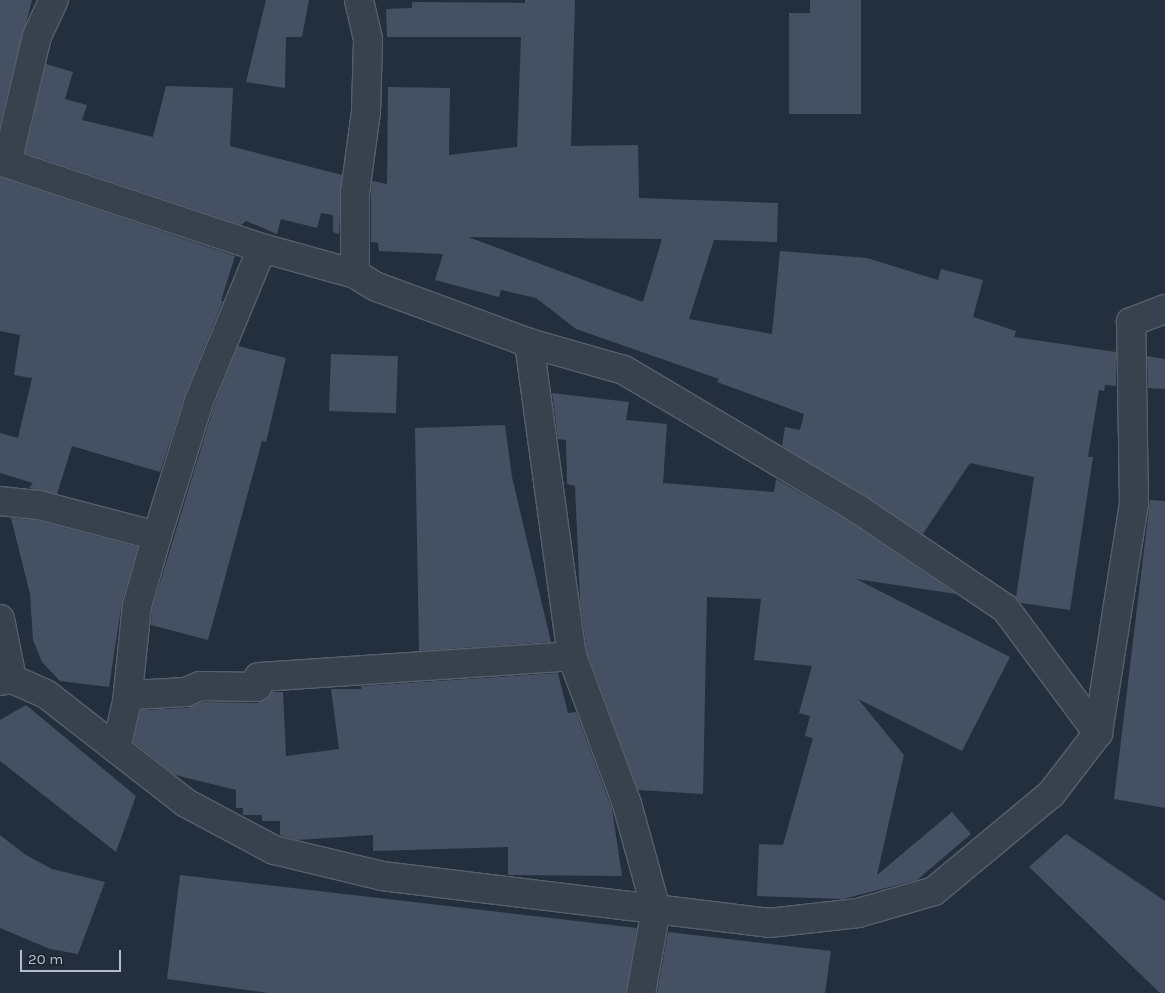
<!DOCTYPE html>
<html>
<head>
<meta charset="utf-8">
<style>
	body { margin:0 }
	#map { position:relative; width:1165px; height:993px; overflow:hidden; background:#242f3e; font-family:Karla,sans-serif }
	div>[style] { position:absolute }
	.building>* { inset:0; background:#455162; transform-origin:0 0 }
	.roads { filter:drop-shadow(1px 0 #565f6c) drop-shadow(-1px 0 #565f6c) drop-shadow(0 1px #565f6c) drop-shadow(0 -1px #565f6c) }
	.minor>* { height:28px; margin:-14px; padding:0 14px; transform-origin:14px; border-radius:14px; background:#38414e }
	span { translate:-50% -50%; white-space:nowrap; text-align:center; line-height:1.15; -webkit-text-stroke:4px #1d2633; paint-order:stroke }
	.scale { position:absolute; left:20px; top:950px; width:101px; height:22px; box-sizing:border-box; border:2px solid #b4bcc9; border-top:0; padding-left:6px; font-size:15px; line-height:18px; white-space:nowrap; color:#b4bcc9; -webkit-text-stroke:4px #1d2633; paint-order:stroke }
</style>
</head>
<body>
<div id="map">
	<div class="building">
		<i style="clip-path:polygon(0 0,32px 0,0 125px)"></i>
		<i style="clip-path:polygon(266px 0,309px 0,302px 37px,286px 37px,285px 88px,246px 82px)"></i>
		<i style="clip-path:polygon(evenodd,525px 0,575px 0,571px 146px,638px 145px,639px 198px,778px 203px,777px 242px,714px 240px,689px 319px,772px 334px,780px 251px,867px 258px,938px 280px,941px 269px,983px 280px,973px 317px,1016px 331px,1014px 337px,1116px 352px,1116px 386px,1105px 385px,1104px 391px,1099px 390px,1088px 457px,1093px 457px,1070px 610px,1021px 603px,1016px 597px,1034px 477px,970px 463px,923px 534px,782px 446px,785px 427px,800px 430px,804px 414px,717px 382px,719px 379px,576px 329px,536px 298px,501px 290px,499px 297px,435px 280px,443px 254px,379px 251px,378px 243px,371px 242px,371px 194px,372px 181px,387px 184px,388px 87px,450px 88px,449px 155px,517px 147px,521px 37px,387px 37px,386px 9px,412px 8px,412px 2px,525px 3px,525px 0,468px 237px,662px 239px,643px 302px,468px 237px)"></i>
		<i style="clip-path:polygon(810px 0,861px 0,861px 114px,789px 114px,789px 13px,810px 13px)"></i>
		<i style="clip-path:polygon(46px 64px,73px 72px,65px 99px,87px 105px,82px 120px,153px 137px,166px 86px,233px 88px,230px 146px,342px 175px,339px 234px,333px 232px,333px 215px,321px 213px,317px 228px,281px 219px,277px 234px,246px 221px,241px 225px,25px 153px)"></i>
		<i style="clip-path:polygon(0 177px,235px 256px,221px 301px,223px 301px,185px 395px,160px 472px,72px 446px,57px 494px,29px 488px,33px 483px,0 473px,0 433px,18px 438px,32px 378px,14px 375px,20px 335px,0 331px)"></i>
		<i style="clip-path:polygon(238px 346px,286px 358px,266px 442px,262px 441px,208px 640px,151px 625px,152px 609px,214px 406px)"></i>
		<i style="left:331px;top:354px;width:67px;height:57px;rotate:2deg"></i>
		<i style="clip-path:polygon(1147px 356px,1165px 359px,1165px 389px,1148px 388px)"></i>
		<i style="clip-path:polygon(552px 393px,629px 402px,626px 420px,667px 424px,663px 483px,774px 492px,776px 479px,850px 522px,956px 594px,856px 579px,1010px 657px,962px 751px,858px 699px,904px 755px,877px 875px,952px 812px,971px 834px,917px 880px,843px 899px,757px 896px,759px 844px,783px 845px,813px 738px,805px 736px,810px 716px,799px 713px,812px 666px,754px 660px,761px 599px,707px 597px,703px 794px,638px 790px,587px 652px,580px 601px,575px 486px,567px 484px,566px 440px,558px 439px)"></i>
		<i style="clip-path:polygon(505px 425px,512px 477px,551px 642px,419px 651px,415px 428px)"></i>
		<i style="clip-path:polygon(1150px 500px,1165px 501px,1165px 808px,1114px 799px)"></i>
		<i style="clip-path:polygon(11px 518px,36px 520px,138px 547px,122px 602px,109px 687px,60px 681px,42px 662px,33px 640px,30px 594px)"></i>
		<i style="clip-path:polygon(558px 673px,568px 713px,576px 712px,612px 809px,622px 876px,508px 875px,508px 847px,373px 851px,373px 835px,297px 840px,280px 835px,280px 821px,262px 821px,262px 815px,243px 815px,243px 808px,236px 808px,236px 790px,175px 775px,133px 742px,141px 710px,187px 708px,203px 702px,257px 703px,264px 701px,272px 692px,283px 692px,286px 756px,339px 749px,331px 689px,361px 689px,362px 686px)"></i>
		<i style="clip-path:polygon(26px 705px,136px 796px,116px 852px,0 761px,0 720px)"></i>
		<i style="clip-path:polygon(1066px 834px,1165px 901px,1165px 993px,1160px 993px,1029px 867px)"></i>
		<i style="clip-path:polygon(0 835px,26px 855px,52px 869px,105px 882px,78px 954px,50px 949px,0 928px)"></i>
		<i style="clip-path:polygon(180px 875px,637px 928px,626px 993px,268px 993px,167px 979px)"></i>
		<i style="clip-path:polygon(668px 932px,831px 951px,825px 993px,657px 993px)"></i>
	</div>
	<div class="roads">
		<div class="minor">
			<i style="left:0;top:161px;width:276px;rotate:18.4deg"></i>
			<i style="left:262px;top:248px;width:97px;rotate:15.6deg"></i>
			<i style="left:355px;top:274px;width:26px;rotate:31deg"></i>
			<i style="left:377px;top:287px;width:162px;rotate:20.2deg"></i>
			<i style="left:529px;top:343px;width:99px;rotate:15.9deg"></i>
			<i style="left:624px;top:370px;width:272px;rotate:30.7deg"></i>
			<i style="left:858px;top:509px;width:177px;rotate:34deg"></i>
			<i style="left:1005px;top:608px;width:156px;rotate:53.4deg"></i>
			<i style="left:7px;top:163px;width:130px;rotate:-76.7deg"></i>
			<i style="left:37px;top:36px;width:40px;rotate:-65deg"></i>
			<i style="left:355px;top:274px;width:81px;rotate:-90deg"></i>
			<i style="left:355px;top:193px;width:82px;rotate:-82.3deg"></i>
			<i style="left:366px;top:112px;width:73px;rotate:-88.4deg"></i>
			<i style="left:368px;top:39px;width:40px;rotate:-103deg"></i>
			<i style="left:529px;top:343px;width:316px;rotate:82.2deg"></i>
			<i style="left:572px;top:656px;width:158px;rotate:69.6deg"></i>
			<i style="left:627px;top:804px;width:109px;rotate:74.6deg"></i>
			<i style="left:656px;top:909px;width:85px;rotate:100.1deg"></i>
			<i style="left:0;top:501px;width:39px;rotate:6deg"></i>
			<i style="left:39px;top:505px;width:122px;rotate:14.7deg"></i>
			<i style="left:0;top:619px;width:61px;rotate:78.7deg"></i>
			<i style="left:0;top:681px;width:12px;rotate:-9deg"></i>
			<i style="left:12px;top:679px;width:37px;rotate:24deg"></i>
			<i style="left:46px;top:694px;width:177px;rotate:37.9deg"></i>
			<i style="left:186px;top:803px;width:100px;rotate:28.1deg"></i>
			<i style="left:274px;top:850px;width:111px;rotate:13.5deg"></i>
			<i style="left:382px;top:876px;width:390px;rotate:6.9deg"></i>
			<i style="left:769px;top:923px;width:90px;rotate:-6.4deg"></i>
			<i style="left:858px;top:913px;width:79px;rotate:-16.1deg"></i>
			<i style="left:934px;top:891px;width:152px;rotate:-39.7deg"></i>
			<i style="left:1051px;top:794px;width:77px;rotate:-52.4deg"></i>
			<i style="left:1098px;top:733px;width:232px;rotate:-81.1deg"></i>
			<i style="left:1134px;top:504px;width:182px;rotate:-90.9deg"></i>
			<i style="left:1131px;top:322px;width:36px;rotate:-21deg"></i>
			<i style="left:127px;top:702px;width:8px;rotate:-60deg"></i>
			<i style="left:131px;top:695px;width:55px;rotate:-3.1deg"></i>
			<i style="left:186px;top:692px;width:15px;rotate:-23deg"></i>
			<i style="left:200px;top:686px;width:57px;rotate:1deg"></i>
			<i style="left:257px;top:687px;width:10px;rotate:-79deg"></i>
			<i style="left:259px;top:677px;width:314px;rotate:-3.8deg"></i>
			<i style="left:116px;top:748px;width:47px;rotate:-76.6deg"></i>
			<i style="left:127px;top:702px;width:97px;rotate:-84.1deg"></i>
			<i style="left:137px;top:606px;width:73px;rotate:-74.1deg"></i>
			<i style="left:157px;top:536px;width:141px;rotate:-72.7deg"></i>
			<i style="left:199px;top:401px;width:165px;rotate:-67.6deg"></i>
		</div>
	</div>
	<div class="scale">20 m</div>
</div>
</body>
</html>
